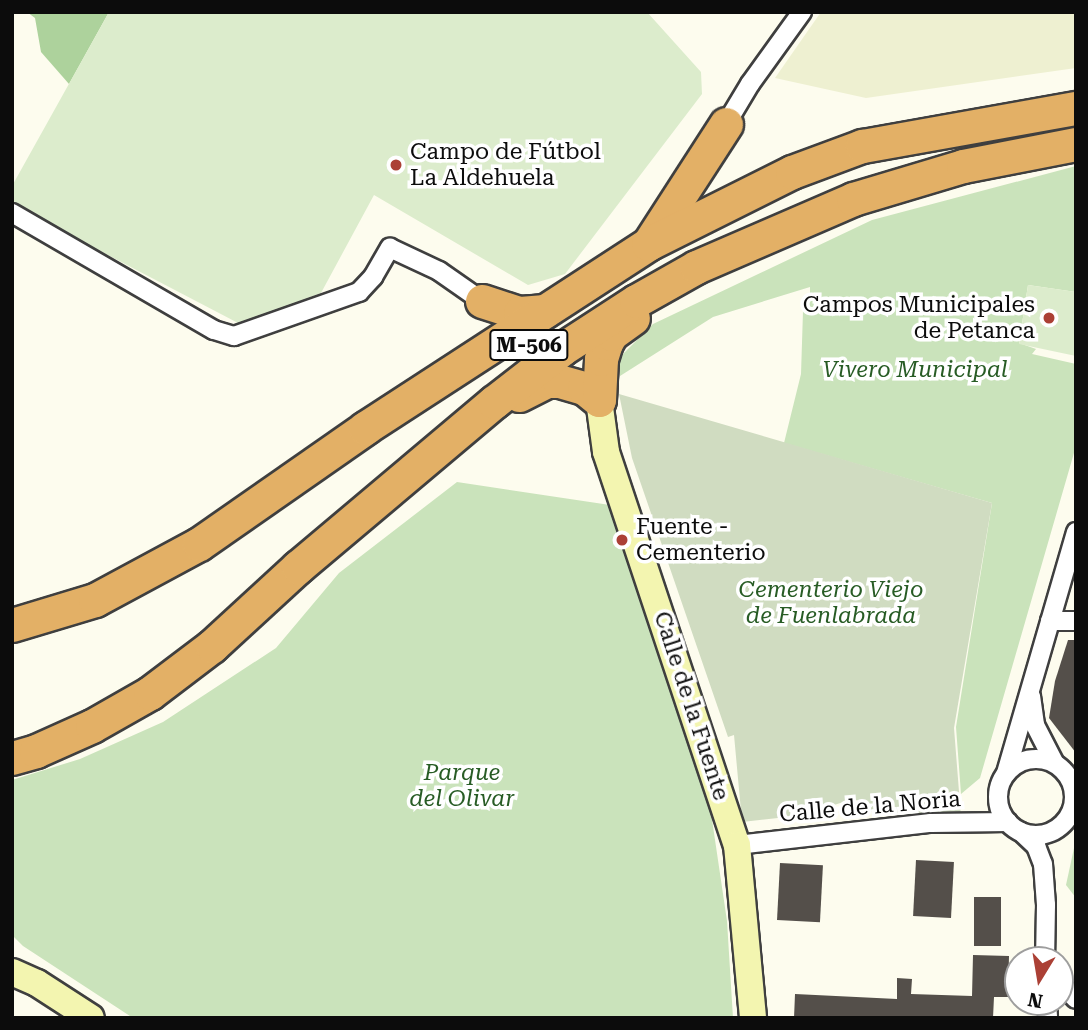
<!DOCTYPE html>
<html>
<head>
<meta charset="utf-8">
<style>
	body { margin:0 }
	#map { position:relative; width:1088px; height:1030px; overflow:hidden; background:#fdfcee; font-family:"Roboto Serif",serif }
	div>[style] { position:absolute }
	.farmland>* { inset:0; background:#eef0d1 }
	.green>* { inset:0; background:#cae3bb }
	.forest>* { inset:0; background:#add29c }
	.cemetery>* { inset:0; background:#d0dcc1 }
	.pitch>* { inset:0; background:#dceccc }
	.building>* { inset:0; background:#544f4a; transform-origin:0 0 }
	.roads { filter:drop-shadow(2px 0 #3f3f3f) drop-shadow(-2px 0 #3f3f3f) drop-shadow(0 2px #3f3f3f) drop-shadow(0 -2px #3f3f3f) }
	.street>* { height:18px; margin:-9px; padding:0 9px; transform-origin:9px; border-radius:9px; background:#fff }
	.street>.ring { margin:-9px; padding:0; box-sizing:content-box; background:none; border:18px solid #fff; border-radius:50% }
	.secondary>* { height:26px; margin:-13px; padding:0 13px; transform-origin:13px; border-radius:13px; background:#f3f5b0 }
	.highway>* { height:33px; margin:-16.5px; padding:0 16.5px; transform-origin:16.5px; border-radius:16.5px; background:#e3b066 }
	.dots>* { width:19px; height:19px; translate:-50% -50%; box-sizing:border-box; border:4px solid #fff; border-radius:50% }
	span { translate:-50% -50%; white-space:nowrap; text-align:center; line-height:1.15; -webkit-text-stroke:7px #fff; paint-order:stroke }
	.shield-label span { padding:2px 5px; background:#fff; border:2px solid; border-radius:5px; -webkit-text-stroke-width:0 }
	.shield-label { font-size:21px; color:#0c0c0c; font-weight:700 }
	.poi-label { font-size:23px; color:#0c0c0c }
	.left { translate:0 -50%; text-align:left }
	.right { translate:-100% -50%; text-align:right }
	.park-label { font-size:23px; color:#285c25; font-style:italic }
	.street-label { font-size:23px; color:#0c0c0c }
	.frame { position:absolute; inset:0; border:14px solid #0c0c0c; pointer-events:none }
	.north { position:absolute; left:1004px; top:946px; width:70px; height:70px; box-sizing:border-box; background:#fff; border:2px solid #9e9e9e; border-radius:50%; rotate:191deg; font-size:19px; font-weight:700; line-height:28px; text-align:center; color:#0c0c0c }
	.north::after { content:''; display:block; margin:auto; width:24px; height:32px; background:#ab4035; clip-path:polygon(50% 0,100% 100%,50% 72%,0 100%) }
</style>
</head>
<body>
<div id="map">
	<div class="farmland">
		<i style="clip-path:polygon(821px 12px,1076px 12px,1076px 68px,866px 98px,775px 78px)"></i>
	</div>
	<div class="green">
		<i style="clip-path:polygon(1076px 166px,1076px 292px,1028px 285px,1019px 343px,1036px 349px,1032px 354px,1076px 364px,1076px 446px,980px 778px,961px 794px,956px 727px,992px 503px,784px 443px,801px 374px,803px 311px,810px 299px,810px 287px,713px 317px,620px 376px,620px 357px,653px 324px,872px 220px)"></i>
		<i style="clip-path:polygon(457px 482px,610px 505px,710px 806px,727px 921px,733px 1018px,133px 1018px,23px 946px,12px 935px,12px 780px,80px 759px,163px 722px,276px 648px,339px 573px)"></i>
		<i style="clip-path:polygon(1074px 848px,1076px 849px,1076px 898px,1066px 885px)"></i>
	</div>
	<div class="forest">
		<i style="clip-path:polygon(27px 12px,109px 12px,69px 84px,41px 52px,35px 18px)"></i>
	</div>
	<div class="cemetery">
		<i style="clip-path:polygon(619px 394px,992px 503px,954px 728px,961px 817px,864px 811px,859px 801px,853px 799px,834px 805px,832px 812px,742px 822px,734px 735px,728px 737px,632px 458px)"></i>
	</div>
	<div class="pitch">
		<i style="clip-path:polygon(109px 12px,647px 12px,701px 72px,702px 94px,565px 274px,528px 285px,374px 195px,321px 293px,240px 324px,12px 205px,12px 186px)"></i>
		<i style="clip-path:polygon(1028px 285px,1076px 292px,1076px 356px,1019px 344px)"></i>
	</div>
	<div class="building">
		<i style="clip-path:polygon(1068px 640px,1076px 640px,1076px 753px,1049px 718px,1055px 681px)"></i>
		<i style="left:916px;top:860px;width:38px;height:56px;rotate:3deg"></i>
		<i style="left:780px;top:863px;width:43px;height:57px;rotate:3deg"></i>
		<i style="left:974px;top:897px;width:27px;height:49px"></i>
		<i style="clip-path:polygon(973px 955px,1009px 956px,1008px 997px,994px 997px,993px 1018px,794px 1018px,795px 994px,897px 999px,897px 978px,912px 979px,911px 994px,972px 996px)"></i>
	</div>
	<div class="roads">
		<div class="street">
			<i style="left:726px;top:124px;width:47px;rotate:-59deg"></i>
			<i style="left:750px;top:84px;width:89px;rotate:-54.2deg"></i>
			<i style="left:12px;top:213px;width:233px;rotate:30.1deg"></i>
			<i style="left:214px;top:330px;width:21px;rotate:17deg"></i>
			<i style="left:234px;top:336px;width:133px;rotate:-19.4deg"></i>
			<i style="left:359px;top:292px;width:21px;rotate:-47deg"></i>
			<i style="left:373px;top:277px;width:34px;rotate:-60deg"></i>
			<i style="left:390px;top:248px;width:54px;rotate:25.1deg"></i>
			<i style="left:439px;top:271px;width:52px;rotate:34.9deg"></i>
			<i style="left:1050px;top:621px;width:26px"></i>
			<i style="left:1031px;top:696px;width:29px;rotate:82deg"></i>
			<i style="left:1035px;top:725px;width:42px;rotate:62.8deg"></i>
			<i class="ring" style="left:998px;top:759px;width:58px;height:58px"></i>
			<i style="left:1006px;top:773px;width:251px;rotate:-73.8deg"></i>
			<i style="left:1021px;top:832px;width:21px;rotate:43deg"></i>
			<i style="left:1036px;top:846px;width:19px;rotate:69deg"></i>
			<i style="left:1043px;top:864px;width:41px;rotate:85.8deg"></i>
			<i style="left:1046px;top:905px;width:55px;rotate:91deg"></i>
			<i style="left:737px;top:845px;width:195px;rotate:-6.5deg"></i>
			<i style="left:931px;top:823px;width:77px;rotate:-0.7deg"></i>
			<i style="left:1060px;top:982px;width:23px;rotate:47deg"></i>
			<i style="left:1047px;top:1002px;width:16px;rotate:86deg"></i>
		</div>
		<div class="secondary">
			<i style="left:599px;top:400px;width:52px;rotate:82.3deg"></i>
			<i style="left:606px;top:452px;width:414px;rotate:71.6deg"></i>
			<i style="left:737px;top:845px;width:174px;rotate:84.7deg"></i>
			<i style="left:12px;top:972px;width:27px;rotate:24deg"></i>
			<i style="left:37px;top:983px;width:64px;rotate:32.9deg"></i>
		</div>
		<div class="highway">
			<i style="left:651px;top:240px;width:138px;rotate:-57.1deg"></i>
			<i style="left:482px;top:301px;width:40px;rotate:18deg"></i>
			<i style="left:520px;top:313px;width:25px;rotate:-5deg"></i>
			<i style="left:519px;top:395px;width:31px;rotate:-27deg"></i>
			<i style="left:547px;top:381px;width:12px"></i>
			<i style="left:559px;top:381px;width:26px;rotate:16deg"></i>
			<i style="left:584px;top:388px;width:19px;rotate:39deg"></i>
			<i style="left:599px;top:400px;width:41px;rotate:-87.2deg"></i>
			<i style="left:601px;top:359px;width:17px;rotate:-73deg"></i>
			<i style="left:606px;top:343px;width:10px;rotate:-61deg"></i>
			<i style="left:611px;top:334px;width:27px;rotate:-36deg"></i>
			<i style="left:12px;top:625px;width:87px;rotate:-16.8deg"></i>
			<i style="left:95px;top:600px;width:118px;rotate:-28.3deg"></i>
			<i style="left:199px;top:544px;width:203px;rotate:-34.9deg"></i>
			<i style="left:365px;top:428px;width:338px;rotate:-33deg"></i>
			<i style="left:648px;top:244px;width:161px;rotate:-26.6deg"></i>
			<i style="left:792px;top:172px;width:75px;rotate:-20.4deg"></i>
			<i style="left:862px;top:146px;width:217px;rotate:-10.1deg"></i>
			<i style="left:12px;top:758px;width:25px;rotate:-16deg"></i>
			<i style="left:36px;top:751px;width:61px;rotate:-24.1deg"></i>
			<i style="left:92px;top:726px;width:67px;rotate:-29.6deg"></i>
			<i style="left:150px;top:693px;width:78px;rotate:-37.2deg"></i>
			<i style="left:212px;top:646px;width:117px;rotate:-42.6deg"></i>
			<i style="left:298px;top:567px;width:256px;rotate:-40.1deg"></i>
			<i style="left:494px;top:402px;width:86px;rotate:-37.9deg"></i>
			<i style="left:562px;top:349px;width:88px;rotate:-33deg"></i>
			<i style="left:636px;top:301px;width:69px;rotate:-29.5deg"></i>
			<i style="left:696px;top:267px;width:171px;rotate:-23.4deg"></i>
			<i style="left:853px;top:199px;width:115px;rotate:-16.7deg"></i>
			<i style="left:963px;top:166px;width:115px;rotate:-11deg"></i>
		</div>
	</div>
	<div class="dots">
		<i style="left:396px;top:165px;background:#ab4035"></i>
		<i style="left:1049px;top:318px;background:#ab4035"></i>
		<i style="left:622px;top:540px;background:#ab4035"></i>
	</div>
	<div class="shield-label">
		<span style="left:529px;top:345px">M-506</span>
	</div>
	<div class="poi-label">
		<span class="left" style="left:410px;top:165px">Campo de Fútbol<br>La Aldehuela</span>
		<span class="right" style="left:1035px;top:318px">Campos Municipales<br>de Petanca</span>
		<span class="left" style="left:636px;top:540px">Fuente -<br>Cementerio</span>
	</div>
	<div class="park-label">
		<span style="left:915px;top:370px">Vivero Municipal</span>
		<span style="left:831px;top:603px">Cementerio Viejo<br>de Fuenlabrada</span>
		<span style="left:462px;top:786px">Parque<br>del Olivar</span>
	</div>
	<div class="street-label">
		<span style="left:691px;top:706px;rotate:72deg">Calle de la Fuente</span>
		<span style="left:870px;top:807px;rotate:-5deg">Calle de la Noria</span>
	</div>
	<div class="frame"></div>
	<div class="north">N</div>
</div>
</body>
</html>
